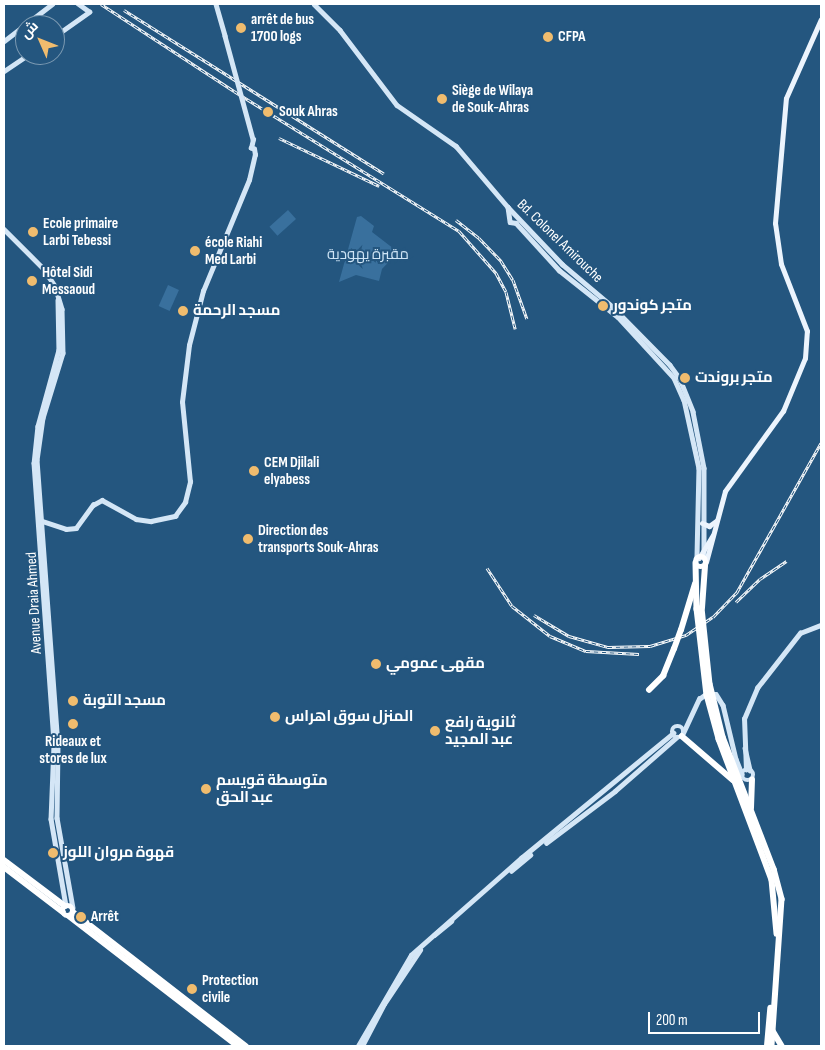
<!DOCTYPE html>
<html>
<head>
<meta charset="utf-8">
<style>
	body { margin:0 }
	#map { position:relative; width:825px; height:1050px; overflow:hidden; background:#24567f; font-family:"Sofia Sans Condensed",Cairo,sans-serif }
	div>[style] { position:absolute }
	.green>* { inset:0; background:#39709d; transform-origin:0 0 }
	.secondary>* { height:4.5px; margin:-2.25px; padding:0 2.25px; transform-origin:2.25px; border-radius:2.25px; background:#d4e6f6 }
	.secondary>.ring { margin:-2.25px; padding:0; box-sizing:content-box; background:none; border:4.5px solid #d4e6f6; border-radius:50% }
	.primary>* { height:5px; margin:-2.5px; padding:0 2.5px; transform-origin:2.5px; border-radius:2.5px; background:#ecf4fd }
	.highway>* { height:5.5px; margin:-2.75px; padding:0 2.75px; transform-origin:2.75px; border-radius:2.75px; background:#fff }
	.highway>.ring { margin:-2.75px; padding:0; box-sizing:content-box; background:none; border:5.5px solid #fff; border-radius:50% }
	.rail>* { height:3px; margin-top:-1.5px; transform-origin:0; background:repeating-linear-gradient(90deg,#24567f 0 4px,#fff 0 8px); box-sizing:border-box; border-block:1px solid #fff }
	.secondary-bridge>* { height:4.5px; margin:-2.25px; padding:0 2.25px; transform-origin:2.25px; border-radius:2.25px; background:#d4e6f6 }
	.highway-bridge>* { height:5.5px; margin:-2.75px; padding:0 2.75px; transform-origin:2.75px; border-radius:2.75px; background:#fff }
	.dots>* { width:14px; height:14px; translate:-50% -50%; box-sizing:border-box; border:2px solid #24567f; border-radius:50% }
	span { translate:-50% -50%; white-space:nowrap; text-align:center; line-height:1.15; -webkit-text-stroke:4px #24567f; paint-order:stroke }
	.poi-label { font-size:15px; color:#fff; font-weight:700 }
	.left { translate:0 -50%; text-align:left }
	.street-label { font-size:15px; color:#fff }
	.park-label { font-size:15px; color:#cee4f5 }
	.frame { position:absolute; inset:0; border:5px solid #fff; pointer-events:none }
	.north { position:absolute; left:15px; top:15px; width:50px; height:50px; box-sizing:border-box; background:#24567f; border:1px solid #7c9ab2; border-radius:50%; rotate:314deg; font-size:14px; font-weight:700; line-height:20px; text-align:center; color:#fff }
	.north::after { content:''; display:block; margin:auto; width:18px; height:22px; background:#f0bc6e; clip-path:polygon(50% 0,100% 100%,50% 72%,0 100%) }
	.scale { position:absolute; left:648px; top:1012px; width:112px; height:22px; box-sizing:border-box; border:2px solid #fff; border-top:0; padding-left:6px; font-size:15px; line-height:18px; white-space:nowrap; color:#fff; -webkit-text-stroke:4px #24567f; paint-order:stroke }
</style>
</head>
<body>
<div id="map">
	<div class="green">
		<i style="left:288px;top:210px;width:12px;height:25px;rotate:48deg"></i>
		<i style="clip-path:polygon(361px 216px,374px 226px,372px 232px,398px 252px,382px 269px,379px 281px,356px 275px,339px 282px,357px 217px)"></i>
		<i style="left:168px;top:285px;width:12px;height:23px;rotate:24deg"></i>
	</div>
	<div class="secondary">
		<i style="left:216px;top:4px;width:33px;rotate:74deg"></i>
		<i style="left:314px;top:4px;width:37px;rotate:45deg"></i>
		<i style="left:340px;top:30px;width:94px;rotate:52.8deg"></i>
		<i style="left:397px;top:105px;width:72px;rotate:34.8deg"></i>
		<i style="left:456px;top:146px;width:80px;rotate:49.6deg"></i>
		<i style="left:508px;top:207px;width:15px;rotate:82deg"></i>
		<i style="left:510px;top:222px;width:6px;rotate:9deg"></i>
		<i style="left:516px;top:223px;width:64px;rotate:47.5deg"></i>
		<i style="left:559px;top:270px;width:75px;rotate:38.5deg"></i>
		<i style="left:618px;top:317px;width:83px;rotate:47.4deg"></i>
		<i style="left:674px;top:378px;width:24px;rotate:66deg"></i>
		<i style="left:684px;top:400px;width:70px;rotate:77.6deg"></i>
		<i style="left:699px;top:468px;width:91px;rotate:91.3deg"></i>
		<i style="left:55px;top:36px;width:42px;rotate:-35.2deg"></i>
		<i style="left:89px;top:12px;width:14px;rotate:-144deg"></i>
		<i style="left:4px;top:41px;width:61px;rotate:-37.6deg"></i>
		<i style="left:4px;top:71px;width:29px;rotate:-34deg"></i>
		<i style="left:508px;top:207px;width:79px;rotate:46.5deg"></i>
		<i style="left:562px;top:264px;width:67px;rotate:40.1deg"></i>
		<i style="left:613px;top:307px;width:81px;rotate:45.5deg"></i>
		<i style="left:670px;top:365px;width:17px;rotate:54deg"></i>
		<i style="left:680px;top:379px;width:35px;rotate:68deg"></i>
		<i style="left:693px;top:412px;width:57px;rotate:78.9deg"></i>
		<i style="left:704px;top:468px;width:90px;rotate:90deg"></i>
		<i style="left:4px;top:229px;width:55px;rotate:45deg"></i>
		<i style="left:43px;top:268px;width:22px;rotate:56deg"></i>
		<i style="left:55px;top:286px;width:24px;rotate:73deg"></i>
		<i style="left:62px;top:309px;width:44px;rotate:88.7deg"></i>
		<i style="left:63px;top:353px;width:68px;rotate:107.1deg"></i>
		<i style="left:43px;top:418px;width:42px;rotate:98.1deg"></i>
		<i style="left:37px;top:460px;width:287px;rotate:85.8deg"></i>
		<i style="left:58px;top:746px;width:72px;rotate:90.8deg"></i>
		<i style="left:57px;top:818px;width:91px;rotate:79.9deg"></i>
		<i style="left:58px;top:300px;width:50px;rotate:88.9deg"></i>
		<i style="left:59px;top:350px;width:79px;rotate:105.4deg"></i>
		<i style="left:38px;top:426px;width:37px;rotate:96deg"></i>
		<i style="left:34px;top:463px;width:283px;rotate:85.9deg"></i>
		<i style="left:54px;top:745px;width:74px;rotate:92.3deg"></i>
		<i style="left:51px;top:819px;width:88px;rotate:80.2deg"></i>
		<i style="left:42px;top:521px;width:25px;rotate:18deg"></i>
		<i style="left:66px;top:529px;width:10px;rotate:-6deg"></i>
		<i style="left:76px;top:528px;width:29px;rotate:-54deg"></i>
		<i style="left:93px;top:505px;width:10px;rotate:-29deg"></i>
		<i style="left:102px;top:500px;width:39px;rotate:29deg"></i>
		<i style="left:136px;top:519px;width:15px;rotate:8deg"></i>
		<i style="left:151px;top:521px;width:25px;rotate:-12deg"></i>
		<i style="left:175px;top:516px;width:17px;rotate:-54deg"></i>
		<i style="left:185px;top:502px;width:21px;rotate:-76deg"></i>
		<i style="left:190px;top:482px;width:80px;rotate:-95.7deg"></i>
		<i style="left:182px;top:402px;width:57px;rotate:-83deg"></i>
		<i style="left:189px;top:345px;width:56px;rotate:-75.5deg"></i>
		<i style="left:203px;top:291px;width:120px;rotate:-67.5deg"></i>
		<i style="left:249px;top:180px;width:26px;rotate:-77deg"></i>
		<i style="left:255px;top:155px;width:6px;rotate:-99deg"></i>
		<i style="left:254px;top:149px;width:3px;rotate:-162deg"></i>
		<i style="left:251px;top:148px;width:9px;rotate:-77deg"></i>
		<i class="ring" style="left:672.5px;top:726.5px;width:6.5px;height:6.5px"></i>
		<i style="left:683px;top:733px;width:38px;rotate:-65deg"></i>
		<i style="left:699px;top:699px;width:9px;rotate:-36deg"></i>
		<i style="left:706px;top:694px;width:10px"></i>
		<i style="left:716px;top:694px;width:13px;rotate:58deg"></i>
		<i style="left:723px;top:705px;width:56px;rotate:76.5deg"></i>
		<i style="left:736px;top:759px;width:16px;rotate:68deg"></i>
		<i style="left:745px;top:748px;width:23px;rotate:77deg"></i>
		<i class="ring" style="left:742px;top:769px;width:7.5px;height:7.5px"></i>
		<i style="left:746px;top:770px;width:51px;rotate:-92.2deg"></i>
		<i style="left:744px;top:719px;width:34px;rotate:-67deg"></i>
		<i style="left:757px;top:688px;width:70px;rotate:-52deg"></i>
		<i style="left:800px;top:633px;width:22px;rotate:-21deg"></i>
		<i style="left:546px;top:843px;width:86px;rotate:-37deg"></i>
		<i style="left:615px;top:791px;width:82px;rotate:-41.1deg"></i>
		<i style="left:511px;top:871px;width:25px;rotate:-40deg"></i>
		<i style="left:434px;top:935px;width:22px;rotate:-39deg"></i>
		<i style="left:358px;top:1046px;width:105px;rotate:-59.8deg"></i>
		<i style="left:411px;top:955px;width:147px;rotate:-41.4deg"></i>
		<i style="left:521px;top:858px;width:197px;rotate:-39.4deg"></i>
		<i style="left:362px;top:1046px;width:47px;rotate:-62.4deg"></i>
		<i style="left:384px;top:1004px;width:65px;rotate:-56.3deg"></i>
	</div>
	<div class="primary">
		<i style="left:702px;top:523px;width:8px;rotate:23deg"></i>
		<i style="left:709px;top:526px;width:9px;rotate:-36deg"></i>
		<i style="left:699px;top:558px;width:26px;rotate:-59deg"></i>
		<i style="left:706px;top:562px;width:73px;rotate:-75deg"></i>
		<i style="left:725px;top:491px;width:99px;rotate:-54.1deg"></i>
		<i style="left:783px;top:411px;width:57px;rotate:-67.5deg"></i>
		<i style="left:805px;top:358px;width:27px;rotate:-86deg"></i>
		<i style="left:807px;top:331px;width:72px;rotate:-111.2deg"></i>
		<i style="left:781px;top:264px;width:41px;rotate:-98.3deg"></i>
		<i style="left:775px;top:223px;width:125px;rotate:-85deg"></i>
		<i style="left:786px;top:98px;width:86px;rotate:-66.1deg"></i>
	</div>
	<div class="highway">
		<i class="ring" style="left:696px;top:557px;width:4.5px;height:4.5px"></i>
		<i style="left:696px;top:563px;width:46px;rotate:88.8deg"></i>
		<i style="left:702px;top:608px;width:42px;rotate:-85.9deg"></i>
		<i style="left:681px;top:630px;width:48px;rotate:-73.1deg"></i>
		<i style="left:649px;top:690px;width:20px;rotate:-45deg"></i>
		<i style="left:663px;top:676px;width:29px;rotate:-68deg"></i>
		<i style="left:682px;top:736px;width:67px;rotate:40.8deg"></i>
		<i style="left:723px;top:737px;width:142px;rotate:68.9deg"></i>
		<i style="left:774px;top:869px;width:31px;rotate:75deg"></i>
		<i style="left:782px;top:899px;width:147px;rotate:93.9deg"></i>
		<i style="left:719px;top:739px;width:151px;rotate:69.4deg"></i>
		<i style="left:772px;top:880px;width:54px;rotate:84.7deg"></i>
		<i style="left:751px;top:808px;width:28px;rotate:-88deg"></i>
		<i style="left:4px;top:860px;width:76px;rotate:37deg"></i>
		<i style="left:4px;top:867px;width:74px;rotate:37.3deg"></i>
		<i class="ring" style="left:62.5px;top:905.5px;width:5.5px;height:5.5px"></i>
		<i style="left:73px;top:912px;width:219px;rotate:37.8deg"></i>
		<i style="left:69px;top:916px;width:213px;rotate:37.6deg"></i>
		<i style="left:773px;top:1031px;width:17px;rotate:59deg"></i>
		<i style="left:767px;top:1046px;width:38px;rotate:-85deg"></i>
	</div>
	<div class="rail">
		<i style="left:101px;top:4px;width:159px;rotate:33.2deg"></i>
		<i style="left:234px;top:91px;width:265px;rotate:31.9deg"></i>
		<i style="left:459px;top:231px;width:56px;rotate:48.6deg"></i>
		<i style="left:496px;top:273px;width:21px;rotate:62deg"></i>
		<i style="left:506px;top:292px;width:38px;rotate:76deg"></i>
		<i style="left:124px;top:10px;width:307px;rotate:32.2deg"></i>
		<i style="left:279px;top:138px;width:111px;rotate:25.6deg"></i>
		<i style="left:456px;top:220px;width:29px;rotate:38deg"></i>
		<i style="left:479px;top:238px;width:32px;rotate:46deg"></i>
		<i style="left:501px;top:261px;width:22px;rotate:58deg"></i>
		<i style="left:513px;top:280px;width:41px;rotate:70.3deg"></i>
		<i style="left:487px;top:568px;width:45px;rotate:56.7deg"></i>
		<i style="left:512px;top:606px;width:48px;rotate:38.3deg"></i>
		<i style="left:550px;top:636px;width:39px;rotate:23deg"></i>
		<i style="left:586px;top:651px;width:53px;rotate:3.2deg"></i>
		<i style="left:736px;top:602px;width:33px;rotate:-44deg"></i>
		<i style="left:760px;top:579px;width:32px;rotate:-34deg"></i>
		<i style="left:534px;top:615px;width:41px;rotate:31deg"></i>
		<i style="left:569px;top:636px;width:41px;rotate:15.8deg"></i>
		<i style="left:608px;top:647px;width:42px;rotate:-1.4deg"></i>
		<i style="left:650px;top:646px;width:38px;rotate:-17deg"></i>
		<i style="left:686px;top:635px;width:32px;rotate:-34deg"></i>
		<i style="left:713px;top:617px;width:35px;rotate:-46deg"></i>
		<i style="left:737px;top:592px;width:171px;rotate:-60.6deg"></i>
	</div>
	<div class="secondary-bridge">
		<i style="left:225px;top:36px;width:107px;rotate:74.8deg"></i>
	</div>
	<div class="highway-bridge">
		<i style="left:702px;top:608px;width:76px;rotate:84deg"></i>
		<i style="left:710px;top:684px;width:55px;rotate:76.2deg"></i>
		<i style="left:697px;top:609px;width:87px;rotate:83.4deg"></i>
		<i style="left:707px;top:695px;width:46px;rotate:74.7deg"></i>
		<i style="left:674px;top:649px;width:20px;rotate:-70deg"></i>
	</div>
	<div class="dots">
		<i style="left:241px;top:28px;background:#f0bc6e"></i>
		<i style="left:548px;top:37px;background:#f0bc6e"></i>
		<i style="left:442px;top:99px;background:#f0bc6e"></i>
		<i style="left:268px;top:112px;background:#f0bc6e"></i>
		<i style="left:33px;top:232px;background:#f0bc6e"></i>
		<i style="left:195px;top:251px;background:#f0bc6e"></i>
		<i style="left:32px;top:281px;background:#f0bc6e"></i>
		<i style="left:603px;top:306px;background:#f0bc6e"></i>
		<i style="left:183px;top:311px;background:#f0bc6e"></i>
		<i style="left:685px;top:378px;background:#f0bc6e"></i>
		<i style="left:254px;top:471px;background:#f0bc6e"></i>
		<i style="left:248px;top:539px;background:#f0bc6e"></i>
		<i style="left:376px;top:664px;background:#f0bc6e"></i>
		<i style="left:73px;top:701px;background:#f0bc6e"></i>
		<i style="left:275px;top:717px;background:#f0bc6e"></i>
		<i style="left:73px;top:724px;background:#f0bc6e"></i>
		<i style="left:435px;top:731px;background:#f0bc6e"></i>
		<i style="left:206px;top:789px;background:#f0bc6e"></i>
		<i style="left:53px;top:853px;background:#f0bc6e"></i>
		<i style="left:81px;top:917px;background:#f0bc6e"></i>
		<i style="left:192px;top:989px;background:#f0bc6e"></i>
	</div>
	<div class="poi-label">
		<span class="left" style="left:251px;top:28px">arrêt de bus<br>1700 logs</span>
		<span class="left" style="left:558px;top:37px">CFPA</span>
		<span class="left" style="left:452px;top:99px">Siège de Wilaya<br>de Souk-Ahras</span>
		<span class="left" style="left:279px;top:112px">Souk Ahras</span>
		<span class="left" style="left:43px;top:232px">Ecole primaire<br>Larbi Tebessi</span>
		<span class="left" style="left:205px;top:251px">école Riahi<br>Med Larbi</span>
		<span class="left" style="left:42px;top:281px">Hôtel Sidi<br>Messaoud</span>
		<span class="left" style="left:613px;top:306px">متجر كوندور</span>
		<span class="left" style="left:193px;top:311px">مسجد الرحمة</span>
		<span class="left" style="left:695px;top:378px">متجر بروندت</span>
		<span class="left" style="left:264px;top:471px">CEM Djilali<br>elyabess</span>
		<span class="left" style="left:258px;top:539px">Direction des<br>transports Souk-Ahras</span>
		<span class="left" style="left:386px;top:664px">مقهى عمومي</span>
		<span class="left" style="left:83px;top:701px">مسجد التوبة</span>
		<span class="left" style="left:285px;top:717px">المنزل سوق اهراس</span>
		<span class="left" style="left:445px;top:731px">ثانوية رافع<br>عبد المجيد</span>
		<span style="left:73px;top:750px">Rideaux et<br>stores de lux</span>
		<span class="left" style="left:216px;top:789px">متوسطة قويسم<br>عبد الحق</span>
		<span class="left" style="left:63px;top:853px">قهوة مروان اللوز</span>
		<span class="left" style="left:91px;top:917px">Arrêt</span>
		<span class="left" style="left:202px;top:989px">Protection<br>civile</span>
	</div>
	<div class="street-label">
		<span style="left:560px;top:241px;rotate:44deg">Bd. Colonel Amirouche</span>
		<span style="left:34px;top:603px;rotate:-93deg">Avenue Draia Ahmed</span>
	</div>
	<div class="park-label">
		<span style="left:368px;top:255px">مقبرة يهودية</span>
	</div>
	<div class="frame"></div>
	<div class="north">ش</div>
	<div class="scale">200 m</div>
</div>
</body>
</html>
